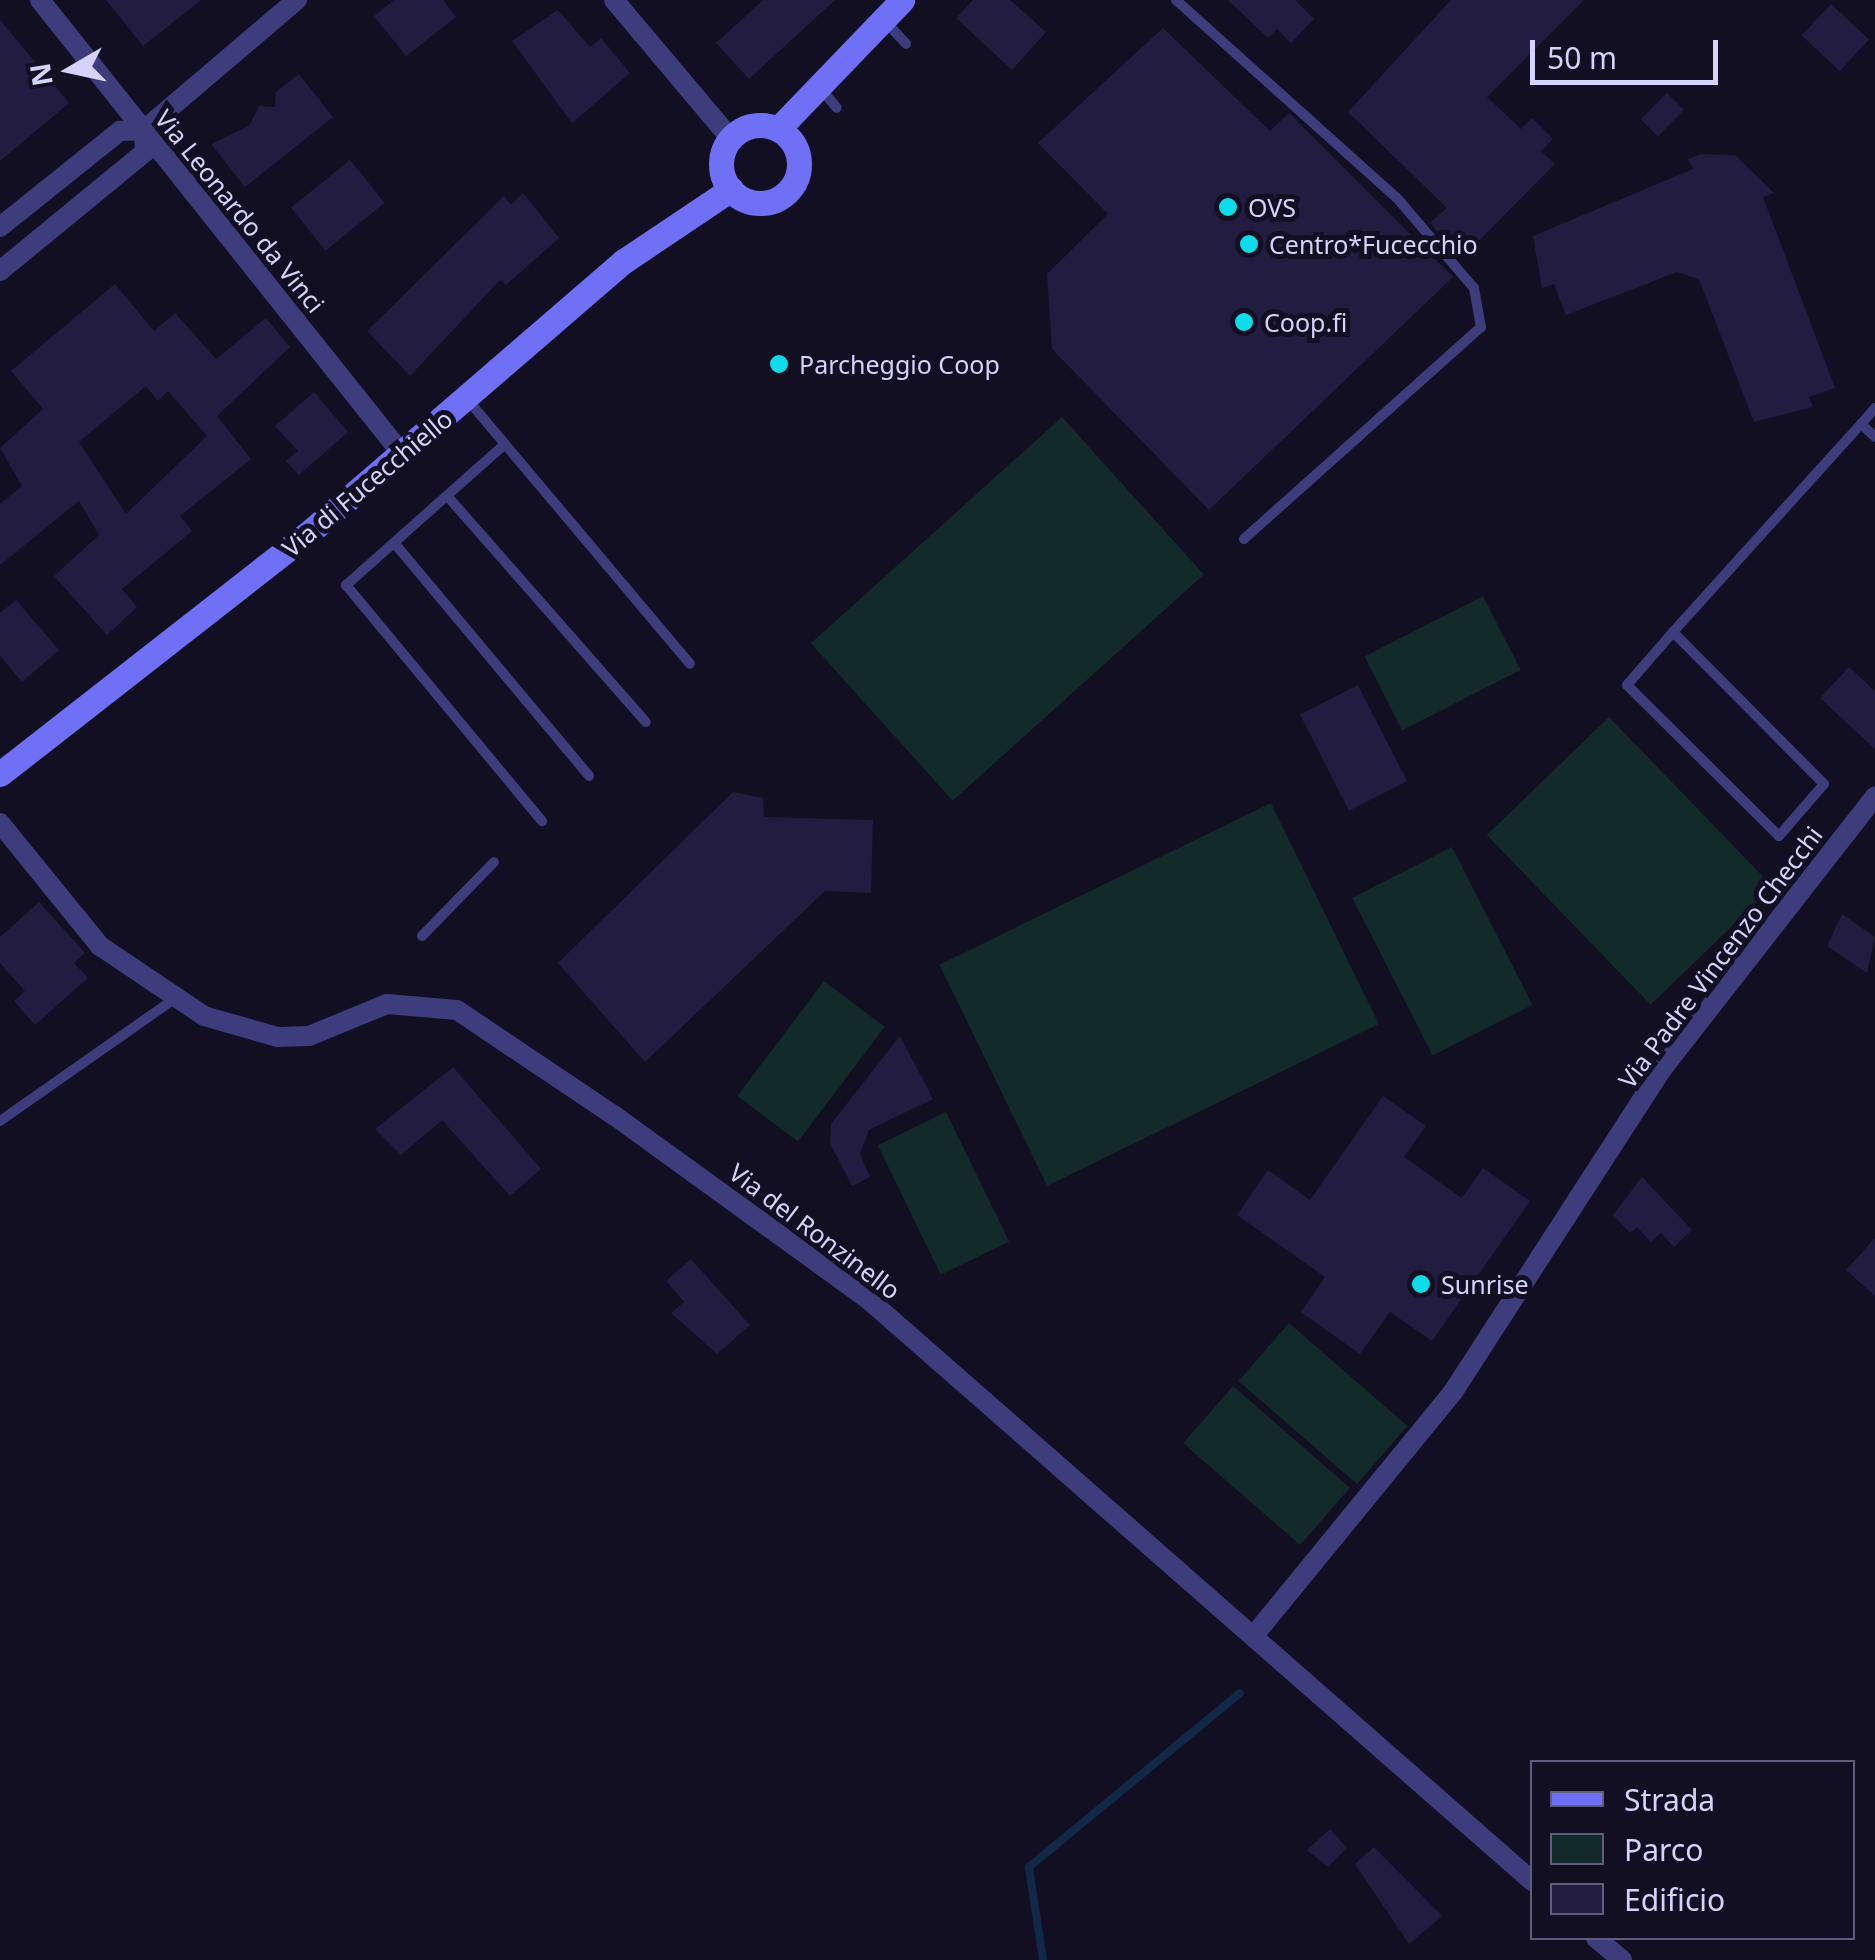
<!DOCTYPE html>
<html>
<head>
<meta charset="utf-8">
<style>
	body { margin:0 }
	#map { position:relative; width:1875px; height:1960px; overflow:hidden; background:#110f21; font-family:"Noto Sans",sans-serif }
	div>[style] { position:absolute }
	.green>* { inset:0; background:#122a29; transform-origin:0 0 }
	.stream>* { height:8px; margin:-4px; padding:0 4px; transform-origin:4px; border-radius:4px; background:#122847 }
	.building>* { inset:0; background:#221c41; transform-origin:0 0 }
	.service>* { height:10px; margin:-5px; padding:0 5px; transform-origin:5px; border-radius:5px; background:#3d3d7d }
	.minor>* { height:20px; margin:-10px; padding:0 10px; transform-origin:10px; border-radius:10px; background:#3d3d7d }
	.secondary>* { height:25px; margin:-12.5px; padding:0 12.5px; transform-origin:12.5px; border-radius:12.5px; background:#6f70f6 }
	.secondary>.ring { margin:-12.5px; padding:0; box-sizing:content-box; background:none; border:25px solid #6f70f6; border-radius:50% }
	.dots>* { width:28px; height:28px; translate:-50% -50%; box-sizing:border-box; border:5px solid #110f21; border-radius:50% }
	span { translate:-50% -50%; white-space:nowrap; text-align:center; line-height:1.15; -webkit-text-stroke:10px #110f21; paint-order:stroke }
	.poi-label { font-size:25px; color:#d5d2fc }
	.left { translate:0 -50%; text-align:left }
	.street-label { font-size:25px; color:#d5d2fc }
	.legend { position:absolute; left:1530px; top:1760px; width:325px; height:180px; box-sizing:border-box; background:#110f21; border:2px solid #5f5d79; margin:0; padding:12px 18px; list-style:none; font-size:30px; color:#d5d2fc }
	.legend li { display:flex; align-items:center; gap:20px; height:50px }
	.legend b { width:50px; border:2px solid #5f5d79 }
	.north { position:absolute; left:20px; top:20px; width:100px; height:100px; -webkit-text-stroke:8px #110f21; paint-order:stroke; rotate:261deg; font-size:28px; font-weight:700; line-height:40px; text-align:center; color:#d5d2fc }
	.north::after { content:''; display:block; margin:auto; width:35px; height:45px; background:#d5d2fc; clip-path:polygon(50% 0,100% 100%,50% 72%,0 100%) }
	.scale { position:absolute; left:1530px; top:40px; width:188px; height:45px; box-sizing:border-box; border:5px solid #d5d2fc; border-top:0; padding-left:12px; font-size:30px; line-height:35px; white-space:nowrap; color:#d5d2fc; -webkit-text-stroke:8px #110f21; paint-order:stroke }
</style>
</head>
<body>
<div id="map">
	<div class="green">
		<i style="left:1062px;top:417px;width:212px;height:338px;rotate:48deg"></i>
		<i style="left:1483px;top:596px;width:83px;height:133px;rotate:63deg"></i>
		<i style="left:1609px;top:717px;width:236px;height:170px;rotate:46deg"></i>
		<i style="left:1271px;top:803px;width:246px;height:369px;rotate:64deg"></i>
		<i style="left:1452px;top:847px;width:177px;height:112px;rotate:63deg"></i>
		<i style="left:824px;top:981px;width:76px;height:144px;rotate:37deg"></i>
		<i style="left:946px;top:1112px;width:144px;height:76px;rotate:64deg"></i>
		<i style="left:1289px;top:1323px;width:157px;height:77px;rotate:41deg"></i>
		<i style="left:1233px;top:1386px;width:155px;height:76px;rotate:41deg"></i>
	</div>
	<div class="stream">
		<i style="left:1043px;top:1960px;width:94px;rotate:-98.6deg"></i>
		<i style="left:1029px;top:1867px;width:273px;rotate:-39.5deg"></i>
	</div>
	<div class="building">
		<i style="clip-path:polygon(106px 0,201px 0,143px 46px)"></i>
		<i style="clip-path:polygon(394px 0,443px 0,456px 17px,406px 56px,374px 16px)"></i>
		<i style="clip-path:polygon(763px 0,835px 0,749px 79px,716px 43px)"></i>
		<i style="clip-path:polygon(973px 0,1010px 0,1046px 32px,1012px 70px,956px 18px)"></i>
		<i style="clip-path:polygon(1228px 0,1295px 0,1314px 19px,1291px 43px,1277px 29px,1268px 38px)"></i>
		<i style="clip-path:polygon(1451px 0,1584px 0,1487px 97px,1521px 129px,1532px 118px,1553px 139px,1541px 151px,1555px 164px,1461px 259px,1430px 223px,1447px 208px,1348px 112px)"></i>
		<i style="left:1831px;top:4px;width:52px;height:43px;rotate:43deg"></i>
		<i style="clip-path:polygon(558px 10px,590px 47px,601px 38px,630px 73px,572px 123px,512px 41px)"></i>
		<i style="clip-path:polygon(0 20px,69px 103px,0 161px)"></i>
		<i style="clip-path:polygon(1163px 28px,1270px 131px,1289px 113px,1453px 277px,1209px 510px,1052px 349px,1047px 274px,1108px 214px,1038px 143px)"></i>
		<i style="clip-path:polygon(299px 74px,333px 117px,245px 187px,211px 144px,249px 126px,259px 106px,275px 107px,276px 92px)"></i>
		<i style="left:1667px;top:93px;width:24px;height:37px;rotate:45deg"></i>
		<i style="clip-path:polygon(1701px 154px,1735px 155px,1774px 193px,1763px 197px,1835px 388px,1809px 397px,1813px 407px,1754px 422px,1699px 279px,1677px 272px,1566px 315px,1554px 284px,1542px 288px,1533px 236px,1693px 169px,1688px 159px)"></i>
		<i style="left:350px;top:160px;width:55px;height:76px;rotate:51deg"></i>
		<i style="clip-path:polygon(523px 193px,559px 238px,506px 285px,500px 280px,410px 376px,367px 331px,504px 196px,511px 205px)"></i>
		<i style="clip-path:polygon(evenodd,115px 284px,154px 331px,175px 313px,216px 359px,266px 318px,290px 347px,217px 416px,251px 459px,180px 516px,192px 531px,122px 589px,137px 607px,107px 635px,54px 576px,99px 535px,79px 501px,0 565px,0 504px,22px 486px,0 448px,43px 409px,11px 371px,115px 284px,146px 386px,158px 401px,168px 391px,207px 436px,126px 514px,79px 442px,146px 386px)"></i>
		<i style="clip-path:polygon(314px 392px,348px 432px,299px 475px,286px 461px,298px 451px,275px 426px)"></i>
		<i style="clip-path:polygon(16px 600px,59px 650px,22px 682px,0 656px,0 613px)"></i>
		<i style="clip-path:polygon(1849px 667px,1875px 691px,1875px 749px,1820px 698px)"></i>
		<i style="left:1358px;top:685px;width:108px;height:65px;rotate:63deg"></i>
		<i style="clip-path:polygon(733px 792px,763px 798px,764px 817px,873px 820px,871px 893px,825px 891px,645px 1062px,558px 963px)"></i>
		<i style="clip-path:polygon(39px 902px,85px 953px,74px 963px,88px 978px,35px 1025px,14px 1001px,25px 991px,0 963px,0 937px)"></i>
		<i style="clip-path:polygon(1842px 914px,1875px 937px,1867px 973px,1827px 946px)"></i>
		<i style="clip-path:polygon(900px 1036px,933px 1099px,869px 1130px,860px 1154px,870px 1177px,852px 1186px,830px 1143px,831px 1124px)"></i>
		<i style="clip-path:polygon(453px 1067px,541px 1169px,510px 1196px,442px 1120px,401px 1155px,375px 1129px)"></i>
		<i style="clip-path:polygon(1383px 1096px,1426px 1126px,1404px 1157px,1462px 1198px,1483px 1168px,1530px 1201px,1432px 1341px,1390px 1312px,1360px 1354px,1301px 1312px,1325px 1277px,1237px 1215px,1268px 1170px,1310px 1200px)"></i>
		<i style="clip-path:polygon(1642px 1177px,1692px 1230px,1674px 1247px,1661px 1233px,1651px 1242px,1637px 1227px,1630px 1233px,1613px 1215px)"></i>
		<i style="clip-path:polygon(1875px 1238px,1875px 1296px,1846px 1270px)"></i>
		<i style="clip-path:polygon(691px 1259px,750px 1325px,717px 1354px,671px 1313px,684px 1302px,666px 1281px)"></i>
		<i style="clip-path:polygon(1330px 1829px,1347px 1848px,1328px 1867px,1307px 1850px)"></i>
		<i style="clip-path:polygon(1374px 1847px,1442px 1916px,1409px 1944px,1355px 1864px)"></i>
	</div>
	<div class="service">
		<i style="left:1176px;top:0;width:297px;rotate:41.9deg"></i>
		<i style="left:1397px;top:198px;width:118px;rotate:49.5deg"></i>
		<i style="left:1474px;top:288px;width:40px;rotate:80deg"></i>
		<i style="left:1481px;top:327px;width:318px;rotate:138.2deg"></i>
		<i style="left:883px;top:19px;width:34px;rotate:47deg"></i>
		<i style="left:819px;top:86px;width:28px;rotate:51deg"></i>
		<i style="left:467px;top:399px;width:346px;rotate:49.9deg"></i>
		<i style="left:1875px;top:408px;width:21px;rotate:131deg"></i>
		<i style="left:1861px;top:424px;width:19px;rotate:43deg"></i>
		<i style="left:505px;top:444px;width:213px;rotate:138.4deg"></i>
		<i style="left:346px;top:585px;width:307px;rotate:50.3deg"></i>
		<i style="left:449px;top:498px;width:298px;rotate:48.7deg"></i>
		<i style="left:396px;top:545px;width:301px;rotate:50.1deg"></i>
		<i style="left:1673px;top:632px;width:214px;rotate:45.2deg"></i>
		<i style="left:1824px;top:784px;width:69px;rotate:130.9deg"></i>
		<i style="left:1779px;top:836px;width:214px;rotate:-135.2deg"></i>
		<i style="left:1627px;top:685px;width:70px;rotate:-49deg"></i>
		<i style="left:1673px;top:632px;width:280px;rotate:-47.9deg"></i>
		<i style="left:422px;top:936px;width:103px;rotate:-45.8deg"></i>
		<i style="left:0;top:1121px;width:211px;rotate:-35deg"></i>
	</div>
	<div class="minor">
		<i style="left:40px;top:0;width:581px;rotate:51.43deg"></i>
		<i style="left:614px;top:0;width:182px;rotate:49.9deg"></i>
		<i style="left:144px;top:130px;width:201px;rotate:-40.4deg"></i>
		<i style="left:0;top:227px;width:154px;rotate:-38.7deg"></i>
		<i style="left:120px;top:131px;width:24px;rotate:-2deg"></i>
		<i style="left:0;top:271px;width:188px;rotate:-39.4deg"></i>
		<i style="left:145px;top:152px;width:22px;rotate:-93deg"></i>
		<i style="left:0;top:823px;width:159px;rotate:50.9deg"></i>
		<i style="left:100px;top:946px;width:125px;rotate:33.9deg"></i>
		<i style="left:204px;top:1016px;width:76px;rotate:16deg"></i>
		<i style="left:277px;top:1037px;width:32px;rotate:-2deg"></i>
		<i style="left:309px;top:1036px;width:84px;rotate:-22.3deg"></i>
		<i style="left:387px;top:1004px;width:70px;rotate:4.9deg"></i>
		<i style="left:457px;top:1010px;width:190px;rotate:33.9deg"></i>
		<i style="left:615px;top:1116px;width:314px;rotate:35.9deg"></i>
		<i style="left:869px;top:1300px;width:882px;rotate:41.23deg"></i>
		<i style="left:1255px;top:1634px;width:313px;rotate:-50.7deg"></i>
		<i style="left:1453px;top:1392px;width:385px;rotate:-57.1deg"></i>
		<i style="left:1662px;top:1069px;width:346px;rotate:-52deg"></i>
		<i style="left:1596px;top:1938px;width:34px;rotate:40deg"></i>
	</div>
	<div class="secondary">
		<i class="ring" style="left:721px;top:125px;width:53px;height:53px"></i>
		<i style="left:778px;top:129px;width:179px;rotate:-46.1deg"></i>
		<i style="left:0;top:774px;width:396px;rotate:-38deg"></i>
		<i style="left:312px;top:530px;width:412px;rotate:-40.8deg"></i>
		<i style="left:624px;top:261px;width:129px;rotate:-33.9deg"></i>
	</div>
	<div class="dots">
		<i style="left:1228px;top:207px;background:#0fdceb"></i>
		<i style="left:1249px;top:244px;background:#0fdceb"></i>
		<i style="left:1244px;top:322px;background:#0fdceb"></i>
		<i style="left:779px;top:364px;background:#0fdceb"></i>
		<i style="left:1421px;top:1284px;background:#0fdceb"></i>
	</div>
	<div class="poi-label">
		<span class="left" style="left:1248px;top:207px">OVS</span>
		<span class="left" style="left:1269px;top:244px">Centro*Fucecchio</span>
		<span class="left" style="left:1264px;top:322px">Coop.fi</span>
		<span class="left" style="left:799px;top:364px">Parcheggio Coop</span>
		<span class="left" style="left:1441px;top:1284px">Sunrise</span>
	</div>
	<div class="street-label">
		<span style="left:240px;top:211px;rotate:51deg">Via Leonardo da Vinci</span>
		<span style="left:367px;top:483px;rotate:-40deg">Via di Fucecchiello</span>
		<span style="left:1720px;top:957px;rotate:-53deg">Via Padre Vincenzo Checchi</span>
		<span style="left:815px;top:1231px;rotate:37deg">Via del Ronzinello</span>
	</div>
	<ul class="legend">
	<li><b style="height:12px;background:#6f70f6"></b>Strada</li>
	<li><b style="height:28px;background:#122a29"></b>Parco</li>
	<li><b style="height:28px;background:#221c41"></b>Edificio</li>
	</ul>
	<div class="north">N</div>
	<div class="scale">50 m</div>
</div>
</body>
</html>
